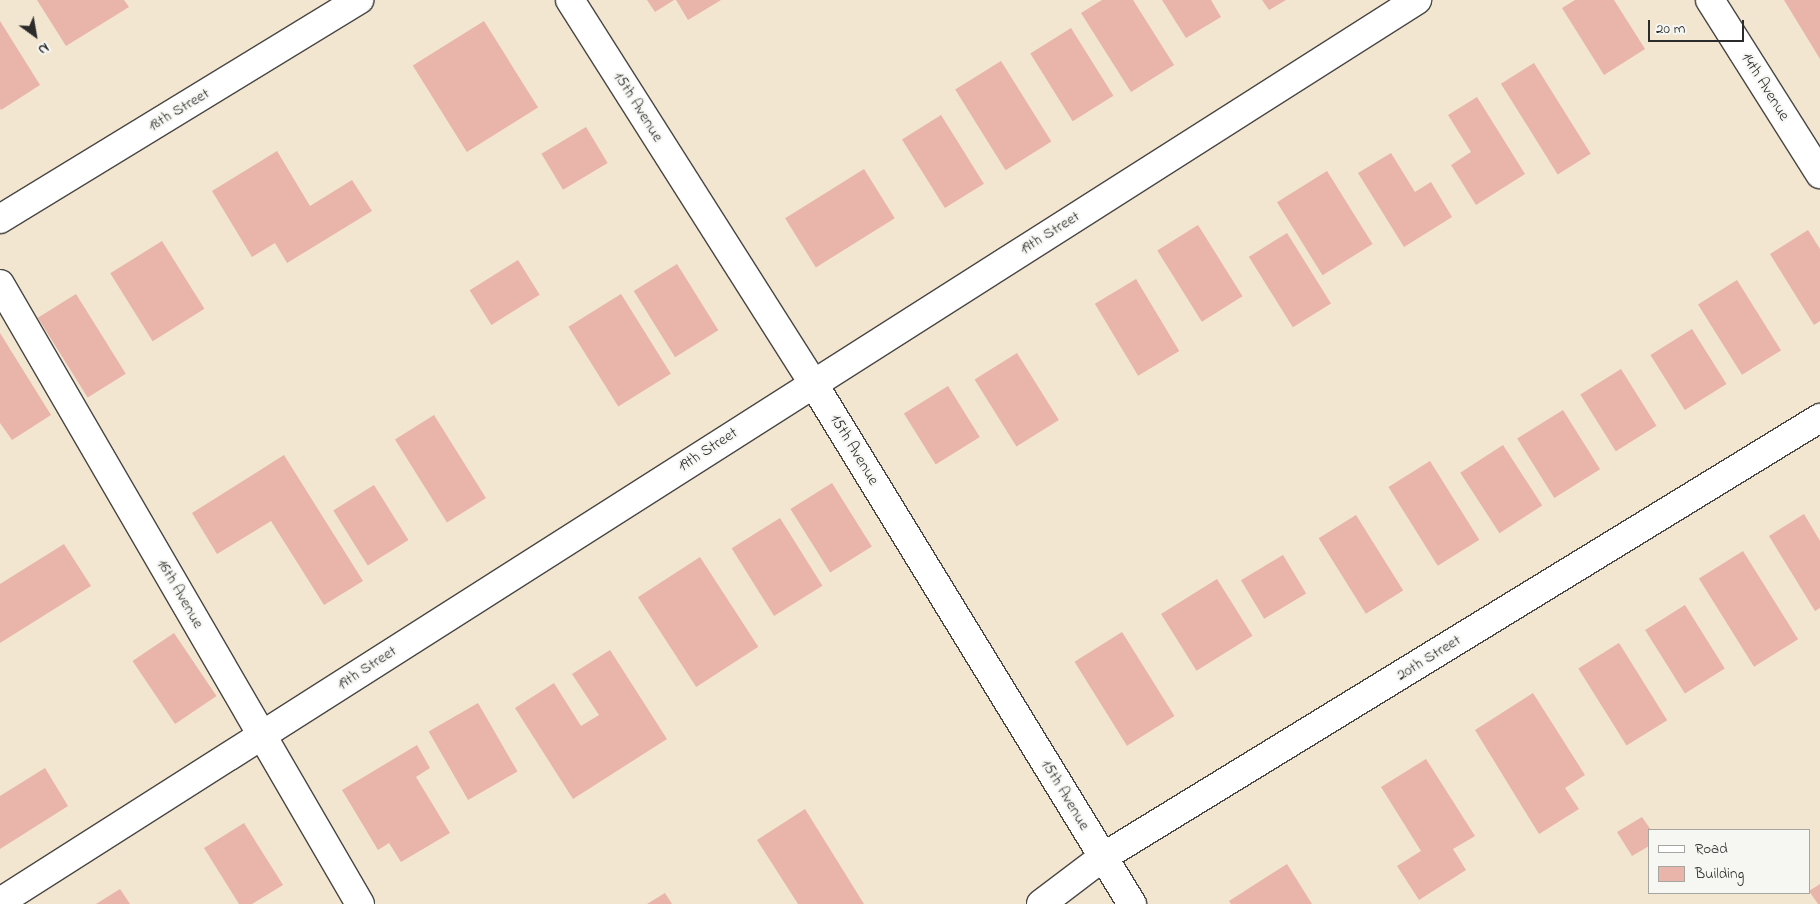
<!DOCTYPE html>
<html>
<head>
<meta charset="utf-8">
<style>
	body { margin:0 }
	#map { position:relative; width:1820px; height:904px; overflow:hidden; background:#f2e6d1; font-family:"Indie Flower",sans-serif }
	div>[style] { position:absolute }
	.building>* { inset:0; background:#e9b4aa; transform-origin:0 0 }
	.roads { filter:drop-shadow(1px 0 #494744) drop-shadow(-1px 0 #494744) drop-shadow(0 1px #494744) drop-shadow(0 -1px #494744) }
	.minor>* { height:28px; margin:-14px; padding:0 14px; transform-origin:14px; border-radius:14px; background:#fff }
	span { translate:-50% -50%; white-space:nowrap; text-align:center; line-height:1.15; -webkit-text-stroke:4px #f6f6f2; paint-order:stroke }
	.street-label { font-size:16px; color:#2b2b2b }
	.legend { position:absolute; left:1648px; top:829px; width:162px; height:65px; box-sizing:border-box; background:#f6f6f2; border:1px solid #a5a5a2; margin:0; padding:6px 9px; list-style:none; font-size:15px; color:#2b2b2b }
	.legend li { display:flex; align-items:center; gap:10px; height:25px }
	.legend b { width:25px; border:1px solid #a5a5a2 }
	.north { position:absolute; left:10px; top:10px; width:50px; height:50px; -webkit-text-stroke:4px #f6f6f2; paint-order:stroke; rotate:148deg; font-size:14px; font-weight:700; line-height:20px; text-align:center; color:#2b2b2b }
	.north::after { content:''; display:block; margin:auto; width:18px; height:22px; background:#2b2b2b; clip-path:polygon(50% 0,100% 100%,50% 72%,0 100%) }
	.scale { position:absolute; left:1648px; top:20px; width:96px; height:22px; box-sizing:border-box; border:2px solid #2b2b2b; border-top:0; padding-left:6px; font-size:15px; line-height:18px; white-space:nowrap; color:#2b2b2b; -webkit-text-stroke:4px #f6f6f2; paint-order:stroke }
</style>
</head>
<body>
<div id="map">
	<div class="building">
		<i style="clip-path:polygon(37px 0,124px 0,129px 7px,66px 46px)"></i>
		<i style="clip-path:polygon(647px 0,674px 0,655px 12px)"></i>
		<i style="clip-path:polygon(676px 0,721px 0,688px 20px)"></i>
		<i style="clip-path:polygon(1102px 0,1133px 0,1174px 65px,1131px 92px,1081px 13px)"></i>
		<i style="clip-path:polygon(1162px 0,1211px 0,1221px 17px,1186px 38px)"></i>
		<i style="clip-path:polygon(1262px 0,1286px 0,1269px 10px)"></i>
		<i style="clip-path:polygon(1575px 0,1614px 0,1645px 49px,1604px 75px,1562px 8px)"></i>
		<i style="clip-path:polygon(1784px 0,1820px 0,1820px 59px)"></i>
		<i style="clip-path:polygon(0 21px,40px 85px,1px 110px,0 108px)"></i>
		<i style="left:484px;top:21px;width:102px;height:84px;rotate:58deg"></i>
		<i style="left:1071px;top:28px;width:80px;height:48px;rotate:58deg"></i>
		<i style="left:1001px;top:61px;width:95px;height:54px;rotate:58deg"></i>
		<i style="left:1534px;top:63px;width:107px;height:39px;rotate:58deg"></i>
		<i style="clip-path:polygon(1477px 97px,1525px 174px,1476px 205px,1451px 165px,1471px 152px,1448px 115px)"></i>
		<i style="left:941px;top:115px;width:81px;height:46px;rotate:58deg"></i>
		<i style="left:586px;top:127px;width:42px;height:52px;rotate:59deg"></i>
		<i style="clip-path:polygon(277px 151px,310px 206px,352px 180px,372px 211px,287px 263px,275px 243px,252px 257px,212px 191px)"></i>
		<i style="clip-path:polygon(1391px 153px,1415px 192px,1431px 182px,1452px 217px,1404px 247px,1358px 173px)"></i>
		<i style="left:864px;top:169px;width:58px;height:93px;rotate:58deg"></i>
		<i style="left:1327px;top:171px;width:86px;height:59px;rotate:58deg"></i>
		<i style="left:1198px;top:225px;width:84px;height:48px;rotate:58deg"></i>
		<i style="clip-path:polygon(1808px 230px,1820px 249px,1820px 321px,1814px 325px,1770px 254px)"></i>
		<i style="left:1287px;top:233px;width:83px;height:45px;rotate:58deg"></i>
		<i style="left:162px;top:241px;width:80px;height:61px;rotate:58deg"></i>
		<i style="left:518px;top:260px;width:41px;height:57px;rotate:58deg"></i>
		<i style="left:677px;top:264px;width:78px;height:51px;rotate:58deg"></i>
		<i style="left:1136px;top:279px;width:84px;height:48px;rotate:59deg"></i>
		<i style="left:1737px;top:280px;width:83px;height:46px;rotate:58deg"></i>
		<i style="left:76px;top:294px;width:94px;height:45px;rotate:58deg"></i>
		<i style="left:621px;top:294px;width:94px;height:62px;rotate:58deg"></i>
		<i style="left:1692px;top:329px;width:65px;height:49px;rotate:58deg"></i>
		<i style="clip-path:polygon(0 333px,51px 415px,12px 440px,0 423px)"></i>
		<i style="left:1017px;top:353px;width:79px;height:50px;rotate:58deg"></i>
		<i style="left:1621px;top:369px;width:67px;height:48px;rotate:58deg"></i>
		<i style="left:948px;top:386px;width:60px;height:52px;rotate:58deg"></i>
		<i style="left:1563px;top:410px;width:70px;height:54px;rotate:58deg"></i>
		<i style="left:434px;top:415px;width:98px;height:46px;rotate:58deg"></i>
		<i style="left:1503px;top:445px;width:72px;height:51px;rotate:57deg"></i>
		<i style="clip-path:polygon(284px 455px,363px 581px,324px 605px,271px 521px,217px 554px,192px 513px)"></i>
		<i style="left:1430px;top:461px;width:93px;height:49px;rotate:58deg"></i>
		<i style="left:832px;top:483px;width:75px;height:49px;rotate:58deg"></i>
		<i style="left:374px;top:485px;width:65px;height:48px;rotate:58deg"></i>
		<i style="clip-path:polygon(1804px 514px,1820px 541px,1820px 608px,1815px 611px,1769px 536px)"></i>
		<i style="left:1356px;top:515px;width:89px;height:44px;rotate:58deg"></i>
		<i style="left:780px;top:518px;width:80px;height:57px;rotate:58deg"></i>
		<i style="clip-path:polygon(64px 544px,91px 586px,0 643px,0 584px)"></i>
		<i style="left:1743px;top:551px;width:104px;height:52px;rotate:58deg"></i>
		<i style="left:1283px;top:555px;width:45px;height:49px;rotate:59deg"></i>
		<i style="left:700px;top:557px;width:107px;height:74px;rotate:57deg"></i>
		<i style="left:1217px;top:579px;width:67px;height:66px;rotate:58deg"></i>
		<i style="left:1685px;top:605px;width:75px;height:47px;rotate:58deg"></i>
		<i style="left:1122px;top:632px;width:99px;height:56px;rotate:58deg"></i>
		<i style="left:174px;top:633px;width:76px;height:50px;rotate:56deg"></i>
		<i style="left:1619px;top:643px;width:91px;height:48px;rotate:58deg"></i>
		<i style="clip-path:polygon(610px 650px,667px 739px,573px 799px,515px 708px,554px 683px,581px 726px,599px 715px,572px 674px)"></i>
		<i style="clip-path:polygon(1533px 693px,1585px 775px,1565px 788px,1579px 809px,1539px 834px,1475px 730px)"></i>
		<i style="left:478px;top:703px;width:79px;height:57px;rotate:60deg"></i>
		<i style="clip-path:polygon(417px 745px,430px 768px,416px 777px,450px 833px,401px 862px,389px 843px,378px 850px,342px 790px)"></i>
		<i style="clip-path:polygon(1426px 759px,1475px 836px,1453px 849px,1466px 870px,1419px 900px,1397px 866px,1421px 851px,1381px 787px)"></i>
		<i style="clip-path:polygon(45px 768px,68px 806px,0 849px,0 796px)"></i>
		<i style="clip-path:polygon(805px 809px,864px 904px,798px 904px,757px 840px)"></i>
		<i style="clip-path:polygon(1642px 817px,1651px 830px,1649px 846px,1632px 856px,1617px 832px)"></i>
		<i style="clip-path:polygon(244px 823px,283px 885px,252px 904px,239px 904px,204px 848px)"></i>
		<i style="clip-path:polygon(1287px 864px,1312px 904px,1231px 904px,1229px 901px)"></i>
		<i style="clip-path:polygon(1820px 884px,1820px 904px,1818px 904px,1809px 891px)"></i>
		<i style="clip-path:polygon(120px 889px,130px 904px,96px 904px)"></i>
		<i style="clip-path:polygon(665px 893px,672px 904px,647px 904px)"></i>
	</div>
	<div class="roads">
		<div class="minor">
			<i style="left:570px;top:0;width:454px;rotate:57.6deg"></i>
			<i style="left:813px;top:383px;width:611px;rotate:58.52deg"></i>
			<i style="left:1710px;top:0;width:206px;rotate:57.7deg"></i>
			<i style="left:0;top:219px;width:421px;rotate:-31.4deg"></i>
			<i style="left:0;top:284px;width:717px;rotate:59.86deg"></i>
			<i style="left:0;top:902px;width:1680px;rotate:-32.48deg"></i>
			<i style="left:1041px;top:904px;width:78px;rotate:-37.2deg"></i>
			<i style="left:1103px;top:857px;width:841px;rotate:-31.48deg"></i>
		</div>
	</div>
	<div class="street-label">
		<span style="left:1765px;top:87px;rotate:58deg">14th Avenue</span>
		<span style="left:638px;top:107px;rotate:58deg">15th Avenue</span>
		<span style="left:179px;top:110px;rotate:-31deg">18th Street</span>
		<span style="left:1050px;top:233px;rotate:-32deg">19th Street</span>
		<span style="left:708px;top:450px;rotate:-33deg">19th Street</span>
		<span style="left:854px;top:450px;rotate:59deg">15th Avenue</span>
		<span style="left:180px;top:594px;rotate:60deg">16th Avenue</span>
		<span style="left:1429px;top:658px;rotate:-32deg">20th Street</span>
		<span style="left:367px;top:668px;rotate:-33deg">19th Street</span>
		<span style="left:1065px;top:795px;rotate:59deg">15th Avenue</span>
	</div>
	<ul class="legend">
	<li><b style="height:6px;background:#fff"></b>Road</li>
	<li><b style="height:14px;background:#e9b4aa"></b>Building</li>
	</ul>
	<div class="north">N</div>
	<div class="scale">20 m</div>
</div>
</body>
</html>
